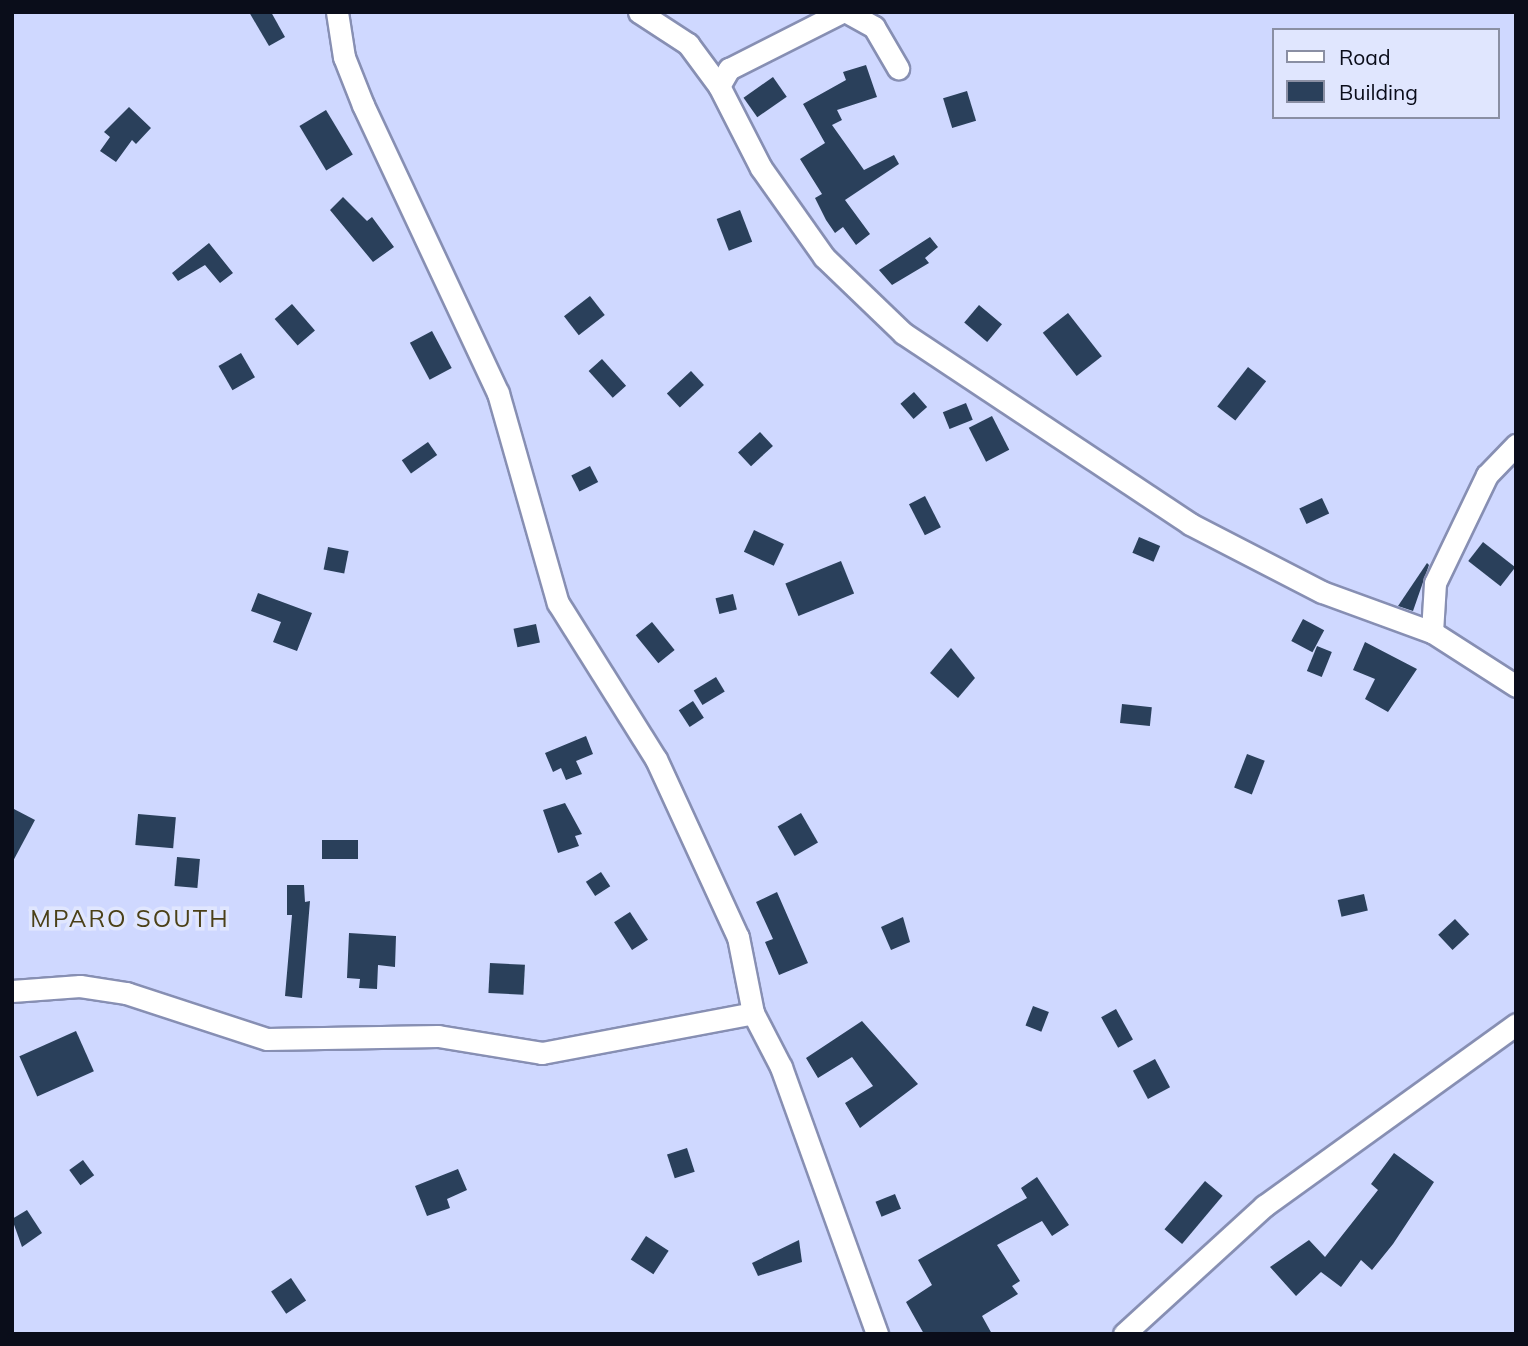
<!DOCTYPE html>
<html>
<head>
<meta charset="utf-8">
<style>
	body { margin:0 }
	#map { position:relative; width:1528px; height:1346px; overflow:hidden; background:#cfd8ff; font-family:Mulish,sans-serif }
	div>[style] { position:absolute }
	.building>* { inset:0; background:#2a405b; transform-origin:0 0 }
	.roads { filter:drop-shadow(2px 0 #878fb3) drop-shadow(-2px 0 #878fb3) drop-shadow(0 2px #878fb3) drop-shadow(0 -2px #878fb3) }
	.minor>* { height:21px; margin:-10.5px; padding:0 10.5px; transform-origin:10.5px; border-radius:10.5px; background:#fff }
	span { translate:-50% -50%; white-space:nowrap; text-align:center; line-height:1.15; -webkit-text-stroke:7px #e0e6fe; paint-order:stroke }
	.quarter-label { font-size:24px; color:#4b4017; letter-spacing:2px }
	.frame { position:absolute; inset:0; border:14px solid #0a0d1a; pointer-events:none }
	.legend { position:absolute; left:1272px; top:28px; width:228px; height:91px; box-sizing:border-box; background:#e0e6fe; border:2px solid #8a8fa3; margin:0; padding:9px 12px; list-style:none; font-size:21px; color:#0a0d1a }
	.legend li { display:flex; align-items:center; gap:14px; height:35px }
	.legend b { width:35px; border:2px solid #8a8fa3 }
</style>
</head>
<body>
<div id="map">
	<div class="building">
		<i style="clip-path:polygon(249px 12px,271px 12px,285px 37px,269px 46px)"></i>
		<i style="clip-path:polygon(866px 65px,877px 97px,837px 110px,842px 120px,832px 125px,864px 170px,894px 155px,899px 164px,845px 200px,870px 234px,856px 245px,843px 227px,835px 233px,826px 220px,815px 198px,822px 194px,800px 159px,825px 143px,803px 104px,846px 80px,843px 72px)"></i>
		<i style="left:773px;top:77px;width:24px;height:36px;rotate:55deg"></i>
		<i style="left:967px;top:91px;width:31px;height:25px;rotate:73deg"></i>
		<i style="clip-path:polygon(129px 107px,151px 128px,136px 144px,132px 140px,116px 162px,100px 151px,110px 137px,104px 132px)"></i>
		<i style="left:326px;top:110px;width:52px;height:31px;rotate:59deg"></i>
		<i style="clip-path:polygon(343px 197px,367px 221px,372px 217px,394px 247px,373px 262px,330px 210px)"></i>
		<i style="left:740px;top:210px;width:34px;height:25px;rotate:69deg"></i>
		<i style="clip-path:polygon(930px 237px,938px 247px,925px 258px,929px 263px,892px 285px,879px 270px)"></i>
		<i style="clip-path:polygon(209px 243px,233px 273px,220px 283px,205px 265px,178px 281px,172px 273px)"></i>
		<i style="left:590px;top:296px;width:24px;height:33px;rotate:52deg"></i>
		<i style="left:292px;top:304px;width:35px;height:23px;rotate:49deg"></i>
		<i style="left:979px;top:305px;width:30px;height:23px;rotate:40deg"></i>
		<i style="left:1068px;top:313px;width:55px;height:32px;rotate:52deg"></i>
		<i style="left:432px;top:331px;width:42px;height:25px;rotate:62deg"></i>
		<i style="left:241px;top:353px;width:28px;height:26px;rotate:60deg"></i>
		<i style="left:602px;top:359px;width:36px;height:18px;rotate:48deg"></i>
		<i style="left:1248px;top:367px;width:23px;height:50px;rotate:38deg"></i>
		<i style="left:691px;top:371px;width:19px;height:33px;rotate:47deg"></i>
		<i style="left:914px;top:392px;width:20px;height:18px;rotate:49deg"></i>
		<i style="left:966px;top:403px;width:18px;height:25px;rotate:68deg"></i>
		<i style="left:992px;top:416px;width:38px;height:26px;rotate:63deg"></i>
		<i style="left:760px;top:432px;width:19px;height:30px;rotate:47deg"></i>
		<i style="left:428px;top:442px;width:16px;height:32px;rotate:55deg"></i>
		<i style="left:590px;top:466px;width:18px;height:21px;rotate:63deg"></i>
		<i style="left:925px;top:496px;width:35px;height:18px;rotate:63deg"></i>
		<i style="left:1322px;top:498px;width:17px;height:25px;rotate:65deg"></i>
		<i style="left:754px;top:530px;width:33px;height:24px;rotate:25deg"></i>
		<i style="left:1139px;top:537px;width:23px;height:17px;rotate:23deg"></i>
		<i style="left:1483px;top:542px;width:41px;height:24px;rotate:38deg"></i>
		<i style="left:328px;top:547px;width:21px;height:23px;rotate:11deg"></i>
		<i style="left:841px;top:561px;width:35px;height:60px;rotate:68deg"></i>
		<i style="clip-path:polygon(1429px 565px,1413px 611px,1398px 606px,1427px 563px)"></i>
		<i style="clip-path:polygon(258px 593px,312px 613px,297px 651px,273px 642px,281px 622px,251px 611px)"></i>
		<i style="left:733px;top:594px;width:16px;height:18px;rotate:76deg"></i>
		<i style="left:1303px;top:619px;width:24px;height:25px;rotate:28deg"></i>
		<i style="left:652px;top:622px;width:36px;height:21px;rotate:51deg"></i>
		<i style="left:536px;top:624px;width:19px;height:23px;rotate:78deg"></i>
		<i style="clip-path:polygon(1365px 642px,1417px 669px,1388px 712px,1365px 699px,1375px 679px,1353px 670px)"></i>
		<i style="left:1317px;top:646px;width:16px;height:27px;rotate:22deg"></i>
		<i style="clip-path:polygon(951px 648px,975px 678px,958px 698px,930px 673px)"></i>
		<i style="left:716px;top:677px;width:17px;height:26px;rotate:59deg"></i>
		<i style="left:693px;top:701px;width:20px;height:17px;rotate:57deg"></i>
		<i style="left:1122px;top:704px;width:30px;height:19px;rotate:6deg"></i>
		<i style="clip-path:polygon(586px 736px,593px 754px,576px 761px,582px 774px,566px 780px,561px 768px,553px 772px,545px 753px)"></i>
		<i style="left:1247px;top:754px;width:19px;height:36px;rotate:21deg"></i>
		<i style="clip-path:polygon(565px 803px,582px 834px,575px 836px,579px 846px,558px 853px,543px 810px)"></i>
		<i style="clip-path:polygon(12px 808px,35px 820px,12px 863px)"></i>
		<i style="left:801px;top:813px;width:34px;height:27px;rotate:60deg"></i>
		<i style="left:138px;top:814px;width:38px;height:31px;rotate:5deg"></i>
		<i style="left:358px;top:840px;width:19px;height:36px;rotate:90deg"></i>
		<i style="left:177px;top:857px;width:23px;height:29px;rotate:5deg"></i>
		<i style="left:601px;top:872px;width:17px;height:18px;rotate:57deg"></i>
		<i style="clip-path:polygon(287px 885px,304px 885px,305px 902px,310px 901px,302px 998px,285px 996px,292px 915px,287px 915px)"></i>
		<i style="clip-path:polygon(777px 892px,808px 963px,779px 975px,765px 942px,773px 939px,756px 902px)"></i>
		<i style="left:1364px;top:894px;width:17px;height:27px;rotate:77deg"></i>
		<i style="left:630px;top:912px;width:33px;height:19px;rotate:57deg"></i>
		<i style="clip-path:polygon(903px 917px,910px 942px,891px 950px,881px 927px)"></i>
		<i style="left:1455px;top:919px;width:21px;height:23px;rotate:47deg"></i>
		<i style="clip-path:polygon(349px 933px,396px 936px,395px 967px,378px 965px,377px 989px,359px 988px,360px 979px,347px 978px)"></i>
		<i style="left:490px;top:963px;width:35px;height:30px;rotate:3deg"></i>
		<i style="left:1033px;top:1006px;width:17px;height:21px;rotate:21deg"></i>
		<i style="left:1116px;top:1009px;width:35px;height:17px;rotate:61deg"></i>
		<i style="clip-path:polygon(862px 1021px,918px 1084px,860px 1128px,845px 1103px,873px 1086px,852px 1057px,818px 1078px,806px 1058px)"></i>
		<i style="left:76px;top:1031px;width:44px;height:62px;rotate:66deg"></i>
		<i style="left:1155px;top:1059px;width:32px;height:25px;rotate:62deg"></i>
		<i style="left:687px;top:1148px;width:25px;height:21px;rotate:72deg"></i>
		<i style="clip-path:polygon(1394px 1153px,1434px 1182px,1393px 1244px,1372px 1270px,1361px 1260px,1341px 1287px,1321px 1272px,1296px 1296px,1270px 1267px,1309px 1240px,1325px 1257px,1378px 1190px,1371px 1184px)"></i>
		<i style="left:83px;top:1160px;width:19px;height:17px;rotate:54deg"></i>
		<i style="clip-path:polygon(458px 1169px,467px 1190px,447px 1199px,450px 1208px,427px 1216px,415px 1186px)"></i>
		<i style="clip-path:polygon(1037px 1177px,1069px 1225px,1052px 1236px,1042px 1221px,997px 1245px,1020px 1281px,1012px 1286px,1018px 1294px,982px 1316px,992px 1334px,924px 1334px,906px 1302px,932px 1285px,918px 1260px,1027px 1198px,1021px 1188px)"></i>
		<i style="left:1205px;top:1181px;width:23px;height:63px;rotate:40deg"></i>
		<i style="left:895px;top:1194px;width:16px;height:21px;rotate:68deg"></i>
		<i style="clip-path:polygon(27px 1210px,42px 1233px,22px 1247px,12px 1219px)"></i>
		<i style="left:646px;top:1236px;width:27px;height:28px;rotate:33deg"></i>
		<i style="clip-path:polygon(799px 1240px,802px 1262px,758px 1276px,752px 1263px)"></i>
		<i style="left:291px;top:1278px;width:27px;height:24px;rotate:56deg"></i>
	</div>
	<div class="roads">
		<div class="minor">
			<i style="left:337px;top:12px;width:46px;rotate:81.2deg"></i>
			<i style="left:344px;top:57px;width:52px;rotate:68.4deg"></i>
			<i style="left:363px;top:105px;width:318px;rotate:64.9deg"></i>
			<i style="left:498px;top:393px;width:218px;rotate:74.1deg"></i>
			<i style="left:558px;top:603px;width:184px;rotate:57.9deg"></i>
			<i style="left:656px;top:759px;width:196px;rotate:65.3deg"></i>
			<i style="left:738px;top:937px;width:77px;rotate:78.8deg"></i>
			<i style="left:753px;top:1013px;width:61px;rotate:62.6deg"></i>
			<i style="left:781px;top:1067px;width:284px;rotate:70.2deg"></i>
			<i style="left:639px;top:12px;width:59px;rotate:33.1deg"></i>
			<i style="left:688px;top:44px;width:52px;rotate:53.6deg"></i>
			<i style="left:719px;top:86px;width:92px;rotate:62.9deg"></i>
			<i style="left:761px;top:168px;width:109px;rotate:54.7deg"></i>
			<i style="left:824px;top:257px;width:110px;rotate:43.9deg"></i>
			<i style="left:903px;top:333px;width:345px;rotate:33.6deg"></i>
			<i style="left:1190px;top:524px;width:148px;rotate:27.3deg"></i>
			<i style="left:1322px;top:592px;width:117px;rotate:20deg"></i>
			<i style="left:1432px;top:632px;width:100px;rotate:32.7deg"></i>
			<i style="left:847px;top:12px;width:31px;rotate:29deg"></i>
			<i style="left:874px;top:27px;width:48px;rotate:59.7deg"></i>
			<i style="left:719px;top:86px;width:20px;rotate:-60deg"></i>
			<i style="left:729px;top:69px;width:127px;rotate:-26.8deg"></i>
			<i style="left:1432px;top:632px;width:49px;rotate:-86.5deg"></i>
			<i style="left:1435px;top:583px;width:120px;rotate:-64.3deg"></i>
			<i style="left:1487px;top:475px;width:42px;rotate:-46deg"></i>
			<i style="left:12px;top:991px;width:68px;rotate:-4.2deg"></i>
			<i style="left:80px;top:986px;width:47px;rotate:8.7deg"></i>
			<i style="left:126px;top:993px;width:148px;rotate:18.1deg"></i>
			<i style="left:267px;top:1039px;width:171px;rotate:-1deg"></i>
			<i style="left:438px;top:1036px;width:105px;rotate:9.3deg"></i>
			<i style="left:542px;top:1053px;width:215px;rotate:-10.7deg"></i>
			<i style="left:1124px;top:1334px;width:190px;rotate:-42.4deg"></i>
			<i style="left:1264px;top:1206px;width:311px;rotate:-35.8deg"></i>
		</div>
	</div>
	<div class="quarter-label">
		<span style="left:130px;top:919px">MPARO SOUTH</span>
	</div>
	<div class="frame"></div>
	<ul class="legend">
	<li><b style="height:9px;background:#fff"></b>Road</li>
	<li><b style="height:19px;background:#2a405b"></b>Building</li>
	</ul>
</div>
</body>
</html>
